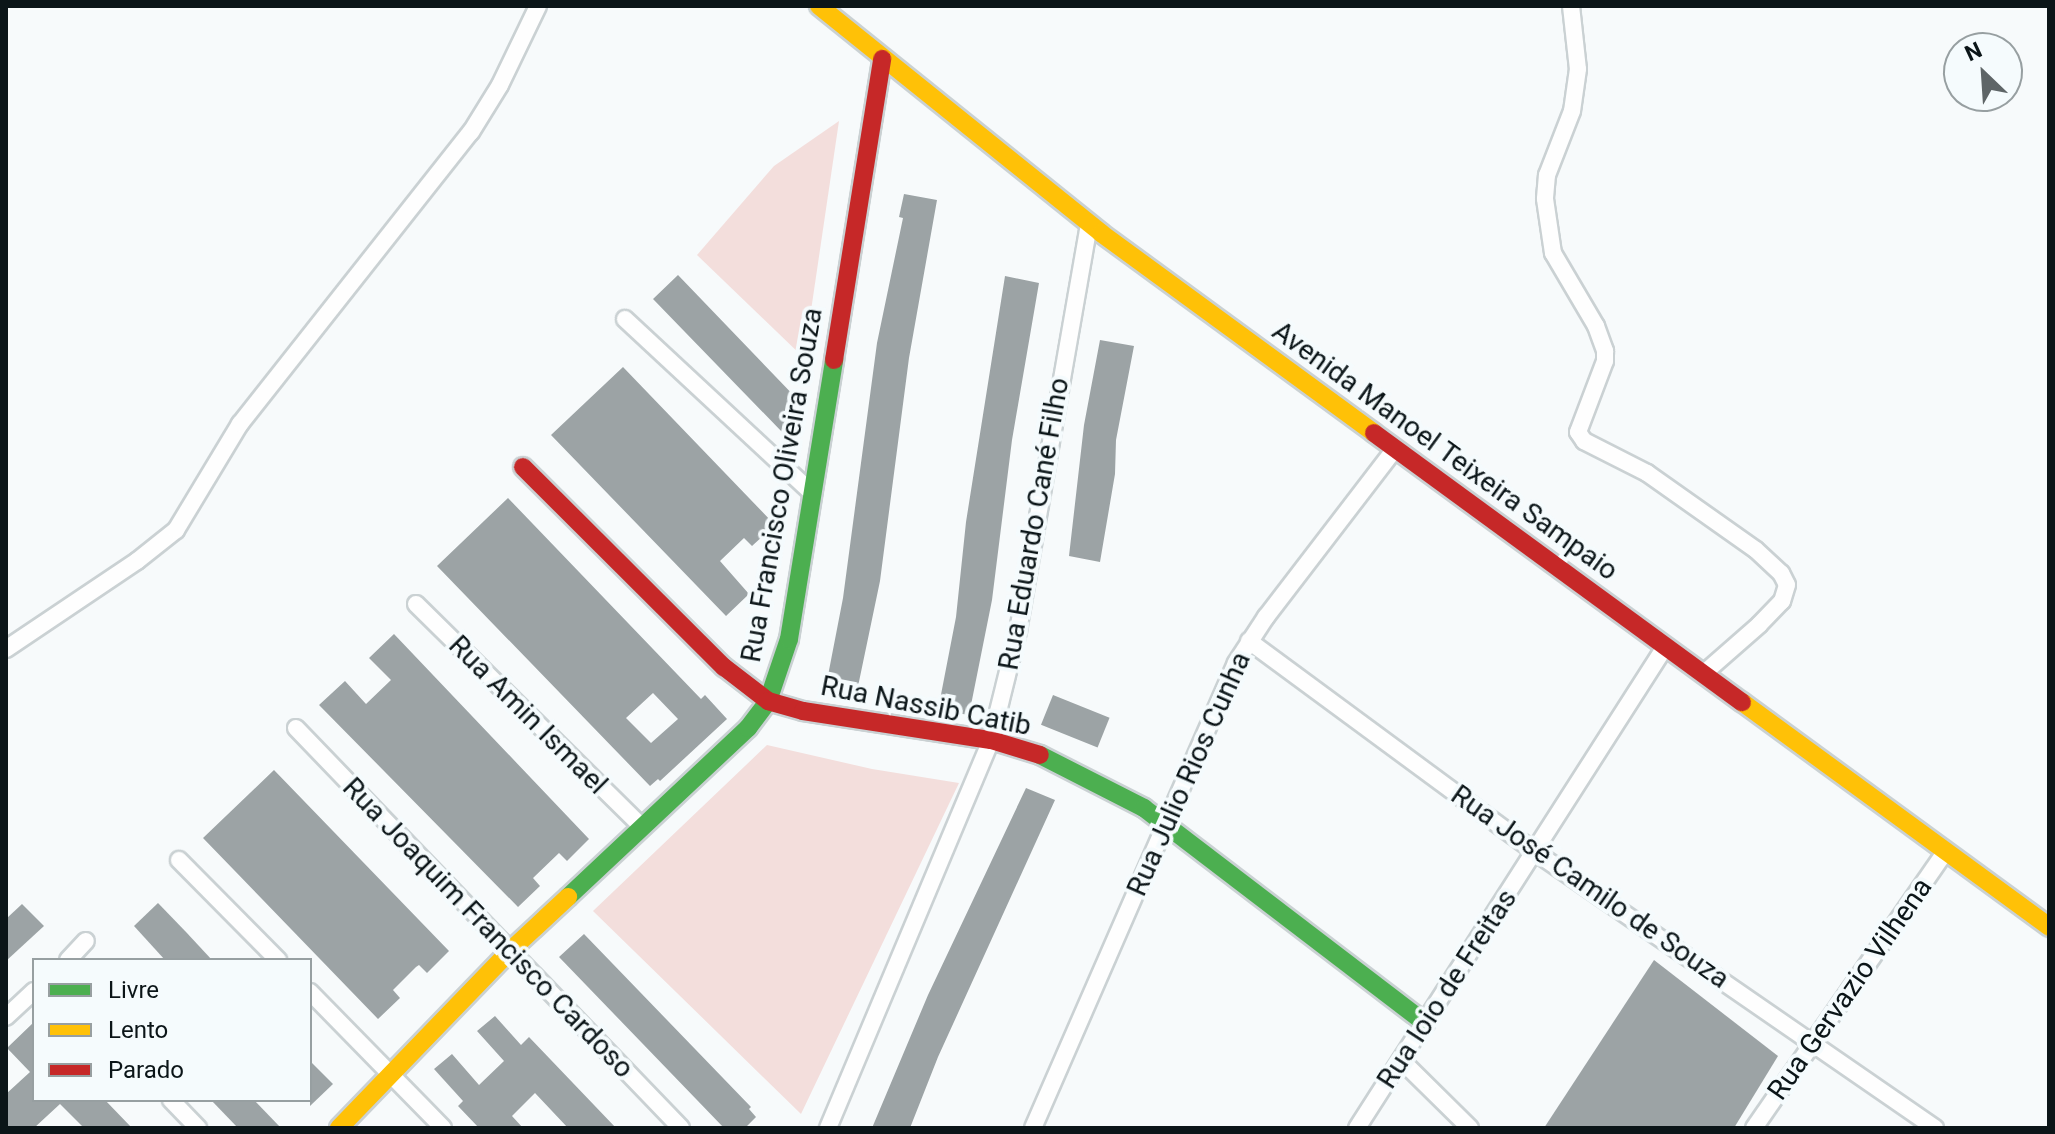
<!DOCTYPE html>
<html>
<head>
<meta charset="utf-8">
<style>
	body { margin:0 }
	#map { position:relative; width:2055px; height:1134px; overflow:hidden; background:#f7fafb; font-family:Roboto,sans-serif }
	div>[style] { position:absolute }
	.green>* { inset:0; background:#f3dedc }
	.building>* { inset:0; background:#9ca3a5; transform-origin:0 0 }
	.roads { filter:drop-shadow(2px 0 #cad1d3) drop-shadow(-2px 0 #cad1d3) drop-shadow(0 2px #cad1d3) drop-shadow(0 -2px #cad1d3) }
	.street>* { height:16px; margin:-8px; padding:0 8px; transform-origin:8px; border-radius:8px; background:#fefefe }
	.fast>* { height:18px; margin:-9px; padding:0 9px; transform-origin:9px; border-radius:9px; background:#4caf50 }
	.slow>* { height:18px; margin:-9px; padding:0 9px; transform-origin:9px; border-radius:9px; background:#ffc107 }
	.jam>* { height:18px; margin:-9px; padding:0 9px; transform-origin:9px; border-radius:9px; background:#c62828 }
	span { translate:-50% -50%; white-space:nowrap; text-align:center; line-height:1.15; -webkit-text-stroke:8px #f5fbfd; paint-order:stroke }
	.street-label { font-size:28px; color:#0b1518 }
	.frame { position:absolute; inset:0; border:8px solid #0b1518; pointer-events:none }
	.legend { position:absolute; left:32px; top:958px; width:280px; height:144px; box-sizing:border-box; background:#f5fbfd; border:2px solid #979fa1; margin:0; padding:10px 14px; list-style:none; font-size:24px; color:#0b1518 }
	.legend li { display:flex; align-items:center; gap:16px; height:40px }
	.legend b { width:40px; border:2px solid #979fa1 }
	.north { position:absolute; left:1943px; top:32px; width:80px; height:80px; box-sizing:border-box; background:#f5fbfd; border:2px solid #979fa1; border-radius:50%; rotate:335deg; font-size:22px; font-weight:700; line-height:32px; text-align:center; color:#0b1518 }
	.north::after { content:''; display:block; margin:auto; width:28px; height:36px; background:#5e6567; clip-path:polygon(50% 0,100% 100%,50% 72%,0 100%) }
</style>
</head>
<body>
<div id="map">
	<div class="green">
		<i style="clip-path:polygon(839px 121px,804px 358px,697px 255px,774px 166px)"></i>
		<i style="clip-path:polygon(767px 745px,872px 769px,959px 783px,801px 1114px,593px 911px)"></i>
	</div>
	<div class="building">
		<i style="clip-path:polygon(904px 194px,937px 200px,909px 358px,880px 581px,856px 696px,825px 691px,843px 598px,877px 343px,903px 218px,899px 217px)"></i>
		<i style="clip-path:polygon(678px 275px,800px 402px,798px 404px,805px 412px,783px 433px,653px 299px)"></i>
		<i style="clip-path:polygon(1005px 276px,1039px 283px,1012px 440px,992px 600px,969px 715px,938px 710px,956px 617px,966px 522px)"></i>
		<i style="clip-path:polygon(1100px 340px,1134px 346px,1116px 440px,1115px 474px,1100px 562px,1069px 556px,1084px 425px)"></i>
		<i style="clip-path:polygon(623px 367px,775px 525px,752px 546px,744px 538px,720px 561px,749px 594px,726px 616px,551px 435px)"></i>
		<i style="clip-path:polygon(evenodd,508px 498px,701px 699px,705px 695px,727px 719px,660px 781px,658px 779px,650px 786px,437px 566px,508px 498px,653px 693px,678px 719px,651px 743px,626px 718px,653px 693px)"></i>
		<i style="clip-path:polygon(394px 634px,589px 839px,567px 861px,559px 853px,533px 878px,540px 886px,518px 907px,319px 705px,345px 681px,366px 704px,391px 680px,369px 658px)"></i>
		<i style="left:1053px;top:695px;width:61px;height:32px;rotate:22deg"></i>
		<i style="clip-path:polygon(274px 770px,449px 951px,427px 973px,419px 965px,416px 967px,393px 990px,400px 998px,378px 1019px,203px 838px)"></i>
		<i style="clip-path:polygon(1026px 788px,1055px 800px,938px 1057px,910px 1128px,872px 1128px,928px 995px)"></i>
		<i style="clip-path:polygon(158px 903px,186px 932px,212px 960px,165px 960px,134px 926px)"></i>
		<i style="clip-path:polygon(22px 904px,44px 926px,6px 961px,6px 919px)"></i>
		<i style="clip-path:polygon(584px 934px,751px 1107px,749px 1109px,756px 1117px,745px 1128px,724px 1128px,559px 957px)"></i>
		<i style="clip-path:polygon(1654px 960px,1778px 1056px,1734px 1128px,1544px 1128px)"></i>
		<i style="clip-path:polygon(495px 1016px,521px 1045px,529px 1037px,616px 1128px,568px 1128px,535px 1093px,512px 1116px,523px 1128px,479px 1128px,458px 1106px,463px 1101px,434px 1069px,452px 1054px,479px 1085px,504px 1061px,477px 1031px)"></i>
		<i style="clip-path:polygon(34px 1022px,34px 1100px,105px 1100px,132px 1128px,84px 1128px,60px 1104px,34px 1128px,6px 1128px,6px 1094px,30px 1072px,7px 1048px)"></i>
		<i style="clip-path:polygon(310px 1061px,333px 1084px,310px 1106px)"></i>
		<i style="clip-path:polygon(211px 1100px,254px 1100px,281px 1128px,238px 1128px)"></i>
	</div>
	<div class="roads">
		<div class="street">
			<i style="left:1571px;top:6px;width:63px;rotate:83.7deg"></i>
			<i style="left:1578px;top:69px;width:42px;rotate:98.1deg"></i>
			<i style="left:1572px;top:111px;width:69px;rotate:111.3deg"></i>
			<i style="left:1547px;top:175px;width:24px;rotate:95deg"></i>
			<i style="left:1545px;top:199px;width:55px;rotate:81.6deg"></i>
			<i style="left:1553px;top:253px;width:85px;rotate:59.5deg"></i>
			<i style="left:1596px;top:326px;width:27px;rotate:70deg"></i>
			<i style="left:1605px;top:351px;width:10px;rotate:90deg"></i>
			<i style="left:1605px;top:361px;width:76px;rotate:110.8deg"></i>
			<i style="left:1578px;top:432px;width:11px;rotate:56deg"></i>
			<i style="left:1584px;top:441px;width:71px;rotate:26.9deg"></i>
			<i style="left:1647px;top:473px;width:133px;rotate:35.2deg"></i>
			<i style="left:1756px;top:550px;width:34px;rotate:43deg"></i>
			<i style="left:1781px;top:573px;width:13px;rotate:63deg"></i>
			<i style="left:1787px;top:585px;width:17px;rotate:107deg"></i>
			<i style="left:1782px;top:601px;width:33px;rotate:134deg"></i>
			<i style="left:1759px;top:625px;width:74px;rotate:138.8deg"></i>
			<i style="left:625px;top:319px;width:255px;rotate:42.9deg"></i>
			<i style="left:416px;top:604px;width:315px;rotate:44.6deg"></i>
			<i style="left:1249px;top:641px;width:355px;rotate:36.4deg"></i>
			<i style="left:1535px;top:852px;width:486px;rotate:34.6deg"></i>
			<i style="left:6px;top:649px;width:158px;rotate:-33.9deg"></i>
			<i style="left:137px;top:561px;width:50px;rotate:-38.5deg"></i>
			<i style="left:176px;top:530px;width:124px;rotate:-58.9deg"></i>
			<i style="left:240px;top:424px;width:372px;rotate:-51.7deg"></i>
			<i style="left:471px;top:132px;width:55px;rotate:-58.3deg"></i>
			<i style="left:500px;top:85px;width:88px;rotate:-64.3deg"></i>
			<i style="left:296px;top:728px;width:555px;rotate:46.09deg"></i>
			<i style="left:179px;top:860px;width:141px;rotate:45.3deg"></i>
			<i style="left:68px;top:960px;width:26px;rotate:-47deg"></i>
			<i style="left:310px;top:992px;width:190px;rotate:45.6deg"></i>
			<i style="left:6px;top:1017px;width:38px;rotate:-43deg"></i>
			<i style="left:1401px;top:1060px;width:97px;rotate:44.6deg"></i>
			<i style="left:171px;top:1100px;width:39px;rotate:46deg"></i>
			<i style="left:828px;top:1128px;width:421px;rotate:-67.2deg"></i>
			<i style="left:991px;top:740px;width:112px;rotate:-76.1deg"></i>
			<i style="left:1018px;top:631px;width:414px;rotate:-80.1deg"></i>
			<i style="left:1033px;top:1128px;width:507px;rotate:-66.42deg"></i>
			<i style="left:1236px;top:663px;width:55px;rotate:-56.9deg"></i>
			<i style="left:1266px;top:617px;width:212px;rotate:-52.5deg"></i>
			<i style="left:1357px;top:1128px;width:571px;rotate:-57.37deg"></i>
			<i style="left:1754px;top:1128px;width:337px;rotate:-55.3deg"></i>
		</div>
		<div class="fast">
			<i style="left:1040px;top:755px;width:117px;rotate:27deg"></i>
			<i style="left:1144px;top:808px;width:354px;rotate:37.4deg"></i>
			<i style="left:568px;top:897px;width:247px;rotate:-43.2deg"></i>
			<i style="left:748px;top:728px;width:34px;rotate:-53deg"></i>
			<i style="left:768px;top:701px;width:65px;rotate:-71.3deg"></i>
			<i style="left:789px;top:639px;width:283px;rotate:-80.8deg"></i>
		</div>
		<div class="slow">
			<i style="left:819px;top:6px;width:362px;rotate:38.8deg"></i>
			<i style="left:1101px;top:233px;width:338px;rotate:36.2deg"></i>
			<i style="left:1742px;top:702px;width:381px;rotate:36.2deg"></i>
			<i style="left:339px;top:1128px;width:248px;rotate:-46deg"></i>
			<i style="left:511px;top:950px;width:78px;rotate:-42.9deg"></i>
		</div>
		<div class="jam">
			<i style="left:834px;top:360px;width:305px;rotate:-80.9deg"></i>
			<i style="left:1374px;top:433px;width:456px;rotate:36.2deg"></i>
			<i style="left:523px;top:467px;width:284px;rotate:44.9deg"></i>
			<i style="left:724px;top:667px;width:56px;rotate:37.7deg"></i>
			<i style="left:768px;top:701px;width:36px;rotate:16deg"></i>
			<i style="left:803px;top:711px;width:190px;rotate:8.8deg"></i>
			<i style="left:991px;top:740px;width:51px;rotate:17deg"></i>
		</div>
	</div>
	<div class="street-label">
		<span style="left:1445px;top:451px;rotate:36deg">Avenida Manoel Teixeira Sampaio</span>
		<span style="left:782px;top:485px;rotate:-80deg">Rua Francisco Oliveira Souza</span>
		<span style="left:1034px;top:524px;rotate:-80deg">Rua Eduardo Cané Filho</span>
		<span style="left:926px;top:706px;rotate:11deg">Rua Nassib Catib</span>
		<span style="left:528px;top:715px;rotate:45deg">Rua Amin Ismael</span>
		<span style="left:1189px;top:774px;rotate:-66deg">Rua Julio Rios Cunha</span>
		<span style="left:1590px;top:887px;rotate:35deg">Rua José Camilo de Souza</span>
		<span style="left:488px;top:928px;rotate:46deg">Rua Joaquim Francisco Cardoso</span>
		<span style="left:1447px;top:989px;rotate:-57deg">Rua Ioio de Freitas</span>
		<span style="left:1850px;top:989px;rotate:-55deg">Rua Gervazio Vilhena</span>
	</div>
	<div class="frame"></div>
	<ul class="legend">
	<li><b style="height:10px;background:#4caf50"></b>Livre</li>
	<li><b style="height:10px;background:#ffc107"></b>Lento</li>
	<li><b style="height:10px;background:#c62828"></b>Parado</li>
	</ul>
	<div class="north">N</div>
</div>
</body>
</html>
